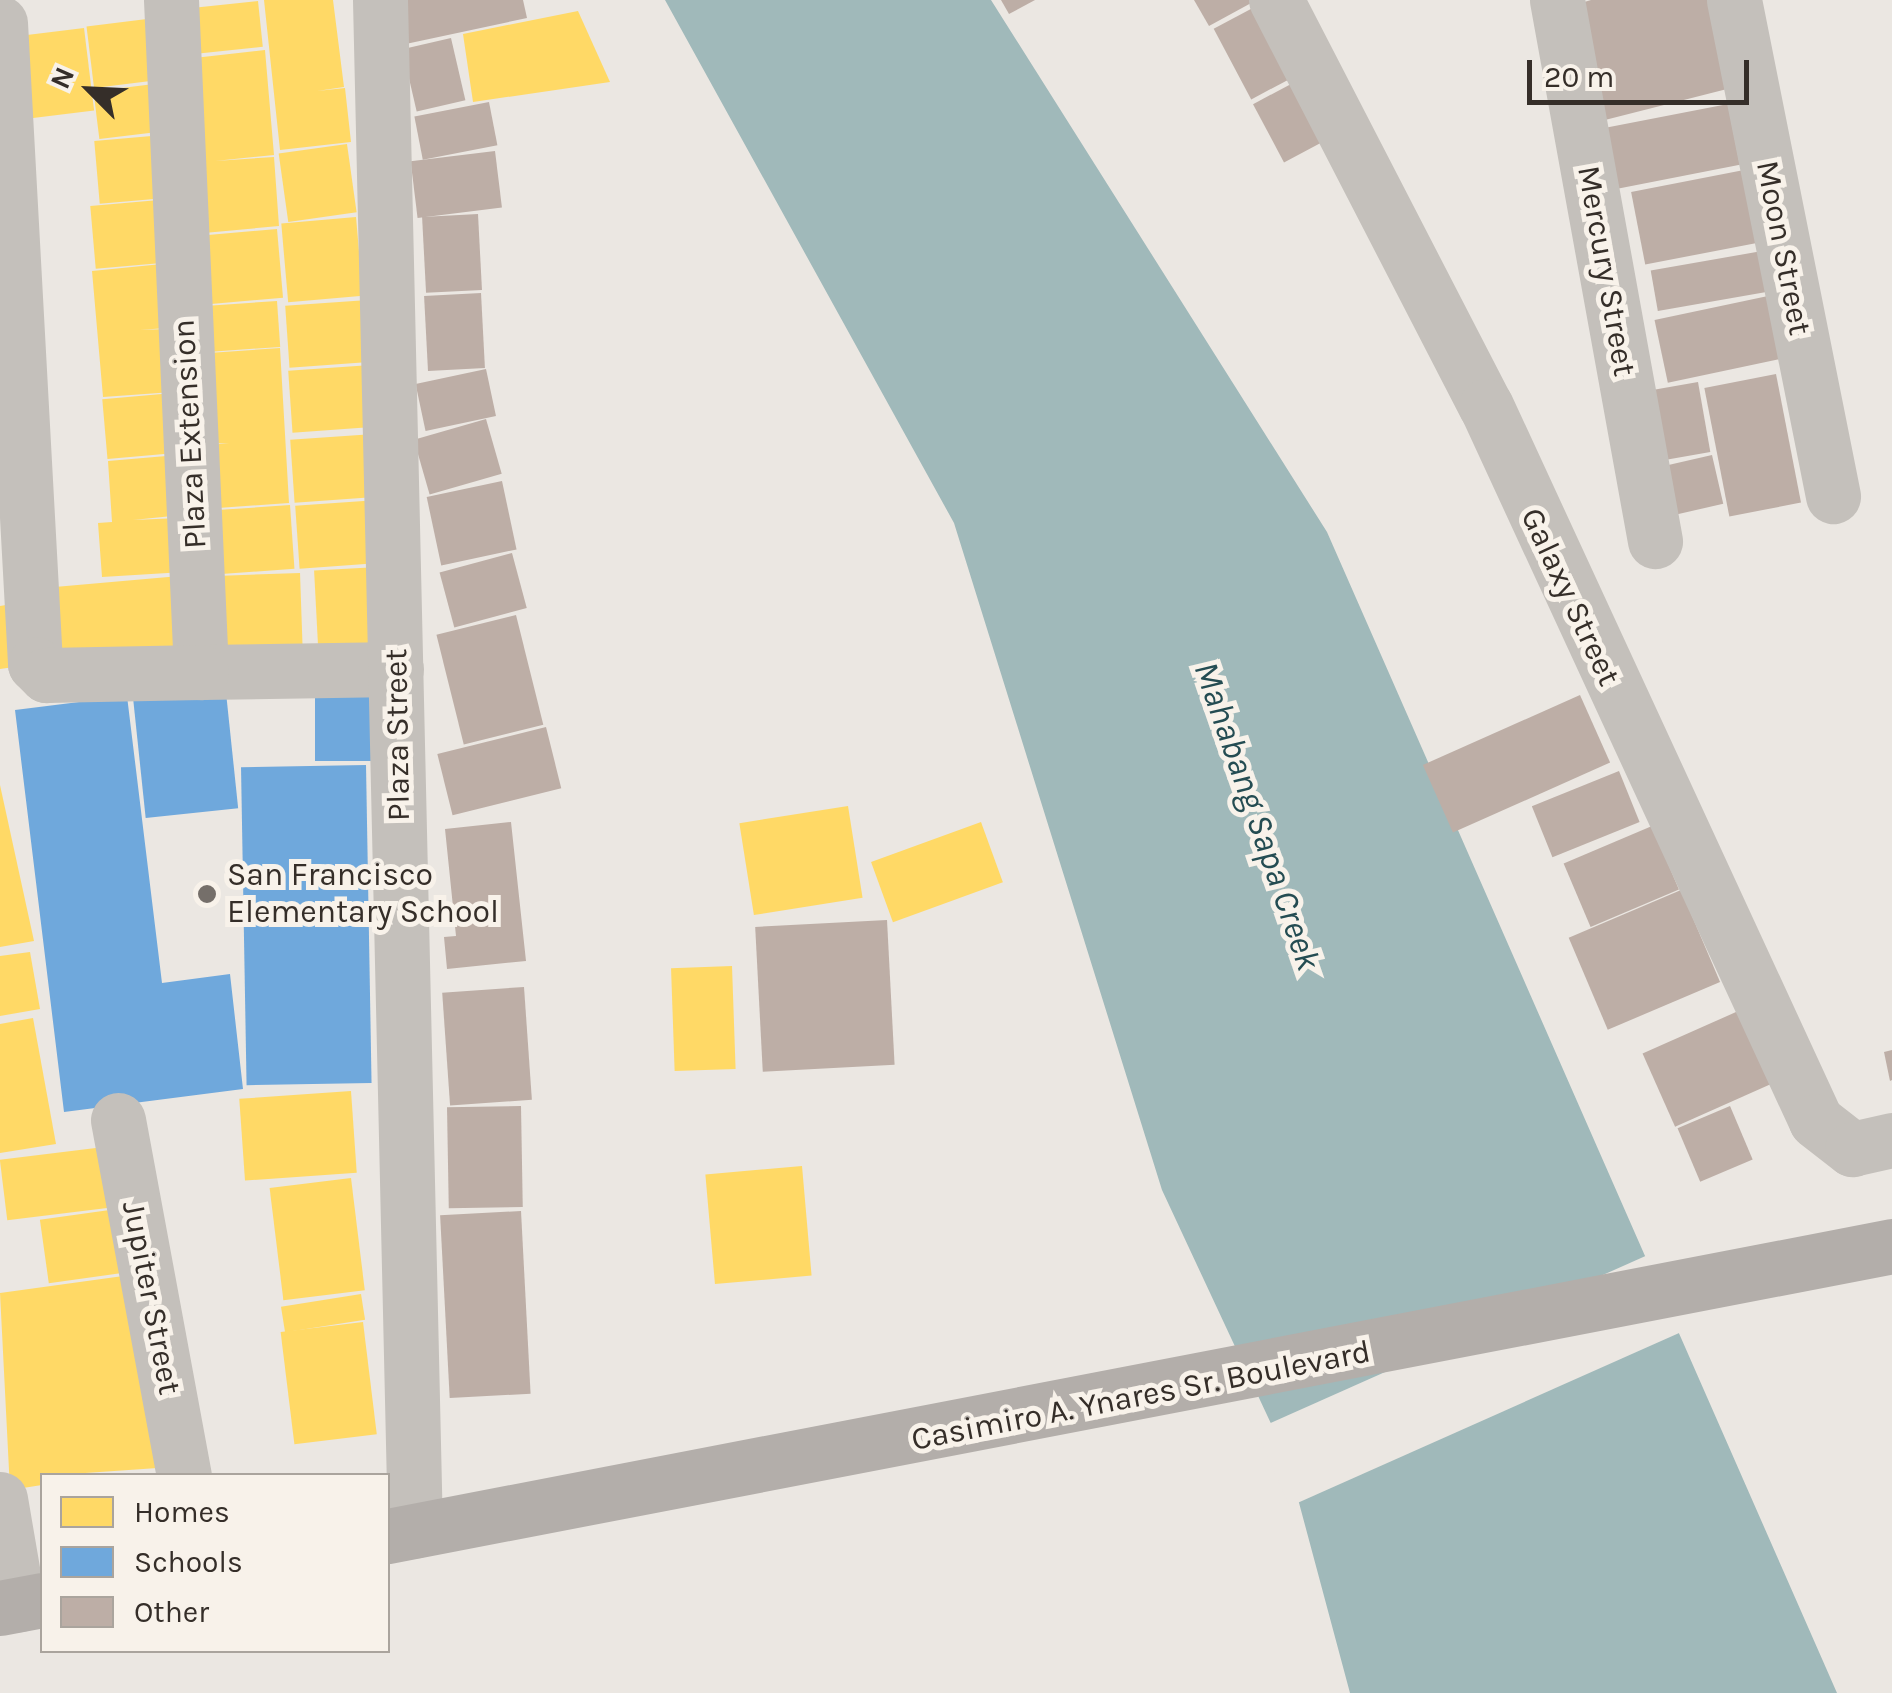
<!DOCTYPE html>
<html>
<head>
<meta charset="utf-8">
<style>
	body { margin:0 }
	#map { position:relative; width:1892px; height:1693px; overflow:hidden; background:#ebe7e2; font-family:Karla,sans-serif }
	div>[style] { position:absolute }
	.water>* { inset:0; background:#a0b9ba }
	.pier>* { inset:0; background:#ebe7e2; transform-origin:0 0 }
	.homes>* { inset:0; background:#ffd966; transform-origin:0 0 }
	.schools>* { inset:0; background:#6fa8dc; transform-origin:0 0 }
	.building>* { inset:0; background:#bdaea6; transform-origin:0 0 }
	.minor>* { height:55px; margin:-27.5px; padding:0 27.5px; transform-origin:27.5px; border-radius:27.5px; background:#c4c0bb }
	.major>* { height:55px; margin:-27.5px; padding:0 27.5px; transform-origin:27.5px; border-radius:27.5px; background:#b3aeaa }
	.dots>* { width:28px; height:28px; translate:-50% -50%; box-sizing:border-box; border:5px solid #f8f2ea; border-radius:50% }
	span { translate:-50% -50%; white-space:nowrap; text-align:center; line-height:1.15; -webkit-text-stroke:10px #f8f2ea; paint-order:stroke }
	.street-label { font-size:32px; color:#352e29 }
	.poi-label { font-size:32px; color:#352e29 }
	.left { translate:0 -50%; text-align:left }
	.water-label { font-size:35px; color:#244c52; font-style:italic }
	.legend { position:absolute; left:40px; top:1473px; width:350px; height:180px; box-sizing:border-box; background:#f8f2ea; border:2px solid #aaa49d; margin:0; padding:12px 18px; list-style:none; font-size:30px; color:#352e29 }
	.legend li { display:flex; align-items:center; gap:20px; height:50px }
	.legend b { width:50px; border:2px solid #aaa49d }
	.north { position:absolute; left:40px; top:40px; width:100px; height:100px; -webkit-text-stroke:8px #f8f2ea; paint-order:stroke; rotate:294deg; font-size:28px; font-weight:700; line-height:40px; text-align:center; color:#352e29 }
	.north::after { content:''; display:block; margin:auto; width:35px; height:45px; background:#352e29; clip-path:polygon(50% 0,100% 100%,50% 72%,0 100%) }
	.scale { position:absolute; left:1527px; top:60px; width:222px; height:45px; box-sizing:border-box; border:5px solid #352e29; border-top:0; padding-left:12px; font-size:30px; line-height:35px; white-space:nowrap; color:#352e29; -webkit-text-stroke:8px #f8f2ea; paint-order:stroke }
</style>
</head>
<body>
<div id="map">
	<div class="water">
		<i style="clip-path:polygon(665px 0,991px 0,1327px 532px,1837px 1693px,1350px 1693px,1287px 1458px,1162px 1190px,954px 523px)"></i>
	</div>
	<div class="pier">
		<i style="left:1650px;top:1254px;width:84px;height:432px;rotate:66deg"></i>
	</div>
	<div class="homes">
		<i style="clip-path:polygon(264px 0,333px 0,344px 87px,317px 91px,345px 88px,351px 142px,280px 150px)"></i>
		<i style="left:258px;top:1px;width:46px;height:69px;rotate:84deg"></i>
		<i style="clip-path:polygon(578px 11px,610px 82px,473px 102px,463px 34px)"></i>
		<i style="left:155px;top:18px;width:62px;height:69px;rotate:83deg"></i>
		<i style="left:84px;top:28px;width:83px;height:80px;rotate:83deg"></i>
		<i style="clip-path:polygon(265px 50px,274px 155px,215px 161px,274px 157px,279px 226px,204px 233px,194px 58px)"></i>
		<i style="left:162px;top:83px;width:48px;height:69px;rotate:83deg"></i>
		<i style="left:163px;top:135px;width:63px;height:69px;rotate:85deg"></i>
		<i style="left:347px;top:144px;width:69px;height:69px;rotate:82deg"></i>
		<i style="left:159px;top:200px;width:63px;height:69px;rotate:85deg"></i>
		<i style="left:356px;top:217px;width:79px;height:75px;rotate:85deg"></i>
		<i style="left:277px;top:229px;width:69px;height:75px;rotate:85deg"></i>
		<i style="clip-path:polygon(162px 264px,166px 328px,140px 330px,167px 329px,173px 392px,103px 397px,92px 271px)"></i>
		<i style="left:368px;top:300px;width:62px;height:83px;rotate:86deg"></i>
		<i style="left:277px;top:301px;width:46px;height:76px;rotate:86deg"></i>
		<i style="clip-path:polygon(280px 348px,289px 503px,204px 509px,200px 446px,229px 443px,199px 444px,194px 354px)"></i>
		<i style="left:371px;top:365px;width:62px;height:83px;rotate:86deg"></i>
		<i style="left:173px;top:393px;width:60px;height:71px;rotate:85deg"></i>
		<i style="left:374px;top:434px;width:63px;height:84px;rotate:86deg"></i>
		<i style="clip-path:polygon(178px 455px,182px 515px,133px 520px,179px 518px,184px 572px,102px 577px,98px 523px,112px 522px,108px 461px)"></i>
		<i style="left:378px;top:500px;width:63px;height:83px;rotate:86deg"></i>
		<i style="left:290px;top:505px;width:64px;height:87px;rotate:86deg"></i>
		<i style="left:379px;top:567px;width:89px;height:65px;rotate:87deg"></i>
		<i style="left:300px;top:573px;width:82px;height:97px;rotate:88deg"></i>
		<i style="left:191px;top:575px;width:87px;height:151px;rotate:85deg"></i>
		<i style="clip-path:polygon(18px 603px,28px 665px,0 669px,0 606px)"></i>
		<i style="clip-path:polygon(0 785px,34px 941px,0 947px)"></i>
		<i style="left:848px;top:806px;width:93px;height:110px;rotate:81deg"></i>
		<i style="left:981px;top:822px;width:64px;height:117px;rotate:70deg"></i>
		<i style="clip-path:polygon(30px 952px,40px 1009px,0 1016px,0 956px)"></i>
		<i style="left:732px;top:966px;width:103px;height:61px;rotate:88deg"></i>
		<i style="clip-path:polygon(33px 1018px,56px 1144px,0 1153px,0 1024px)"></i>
		<i style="left:351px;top:1091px;width:82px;height:112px;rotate:86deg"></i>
		<i style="left:112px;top:1146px;width:61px;height:113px;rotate:83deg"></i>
		<i style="left:802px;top:1166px;width:110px;height:97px;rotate:85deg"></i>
		<i style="left:351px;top:1178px;width:113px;height:82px;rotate:83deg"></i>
		<i style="left:131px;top:1207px;width:64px;height:92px;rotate:82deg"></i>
		<i style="clip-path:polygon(145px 1273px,172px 1467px,42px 1476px,42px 1485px,10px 1490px,0 1293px)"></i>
		<i style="left:361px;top:1294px;width:26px;height:81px;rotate:81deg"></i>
		<i style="left:363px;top:1322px;width:113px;height:83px;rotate:83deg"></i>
	</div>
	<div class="schools">
		<i style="left:225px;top:683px;width:126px;height:93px;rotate:84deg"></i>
		<i style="left:315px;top:685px;width:62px;height:76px"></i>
		<i style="clip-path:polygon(127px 696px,162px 983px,230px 974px,243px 1089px,64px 1112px,15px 710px)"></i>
		<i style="left:366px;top:765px;width:318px;height:125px;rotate:89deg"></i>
	</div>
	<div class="building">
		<i style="clip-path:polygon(391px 0,523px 0,527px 18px,401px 45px)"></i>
		<i style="clip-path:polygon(1001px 0,1035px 0,1009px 14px)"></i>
		<i style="clip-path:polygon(1194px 0,1251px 0,1253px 2px,1209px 26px)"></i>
		<i style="clip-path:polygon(1591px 0,1709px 0,1731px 88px,1601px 121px,1571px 6px)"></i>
		<i style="left:1264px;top:2px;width:80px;height:57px;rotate:62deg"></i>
		<i style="left:451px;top:38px;width:64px;height:50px;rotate:77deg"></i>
		<i style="left:1306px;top:76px;width:66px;height:60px;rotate:62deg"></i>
		<i style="left:489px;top:102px;width:44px;height:76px;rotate:79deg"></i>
		<i style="left:1728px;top:104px;width:62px;height:126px;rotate:79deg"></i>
		<i style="left:495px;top:151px;width:57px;height:85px;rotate:83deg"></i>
		<i style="left:1744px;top:170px;width:74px;height:115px;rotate:79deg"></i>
		<i style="left:478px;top:214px;width:76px;height:56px;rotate:87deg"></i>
		<i style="left:1762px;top:251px;width:41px;height:113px;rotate:80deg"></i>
		<i style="left:481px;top:293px;width:75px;height:57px;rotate:87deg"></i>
		<i style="left:1768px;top:296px;width:64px;height:116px;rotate:78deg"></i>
		<i style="left:486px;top:369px;width:48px;height:72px;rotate:78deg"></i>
		<i style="left:1776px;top:374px;width:131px;height:73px;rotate:79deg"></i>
		<i style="left:1698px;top:382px;width:71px;height:65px;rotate:80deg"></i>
		<i style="left:486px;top:419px;width:57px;height:75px;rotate:74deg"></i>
		<i style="left:1712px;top:455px;width:50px;height:57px;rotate:77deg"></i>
		<i style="left:502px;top:481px;width:70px;height:77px;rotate:78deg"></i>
		<i style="left:512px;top:553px;width:57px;height:75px;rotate:75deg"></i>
		<i style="left:516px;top:615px;width:113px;height:82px;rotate:76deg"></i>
		<i style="left:1580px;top:695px;width:74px;height:172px;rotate:66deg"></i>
		<i style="left:546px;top:727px;width:63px;height:112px;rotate:76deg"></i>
		<i style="left:1619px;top:771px;width:55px;height:94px;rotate:68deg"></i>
		<i style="clip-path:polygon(511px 822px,526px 961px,447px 969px,444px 937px,456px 936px,445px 829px)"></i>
		<i style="left:1652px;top:826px;width:69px;height:96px;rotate:67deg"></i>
		<i style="left:1681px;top:890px;width:100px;height:122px;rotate:67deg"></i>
		<i style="left:887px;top:920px;width:145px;height:132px;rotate:87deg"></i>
		<i style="left:524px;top:987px;width:113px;height:82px;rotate:86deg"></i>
		<i style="left:1754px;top:1004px;width:80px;height:122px;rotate:66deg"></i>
		<i style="clip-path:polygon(1892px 1050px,1892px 1080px,1890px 1081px,1884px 1052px)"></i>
		<i style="left:521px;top:1106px;width:101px;height:74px;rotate:89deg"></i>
		<i style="left:1730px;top:1106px;width:58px;height:57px;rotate:67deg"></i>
		<i style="left:521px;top:1211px;width:183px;height:81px;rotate:87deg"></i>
	</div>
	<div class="minor">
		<i style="left:171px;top:0;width:673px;rotate:87.44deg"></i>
		<i style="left:201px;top:672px;width:195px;rotate:-0.9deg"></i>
		<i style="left:380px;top:0;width:1531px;rotate:88.69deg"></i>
		<i style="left:1276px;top:0;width:457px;rotate:62.7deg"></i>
		<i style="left:1486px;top:406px;width:787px;rotate:65.22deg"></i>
		<i style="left:1816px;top:1121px;width:46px;rotate:37.9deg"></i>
		<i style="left:1852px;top:1149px;width:41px;rotate:-12.7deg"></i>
		<i style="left:1557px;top:0;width:550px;rotate:79.73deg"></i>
		<i style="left:1734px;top:0;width:506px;rotate:78.71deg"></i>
		<i style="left:0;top:23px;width:642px;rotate:86.87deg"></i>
		<i style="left:35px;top:664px;width:16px;rotate:45deg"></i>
		<i style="left:46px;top:675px;width:155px;rotate:-1.1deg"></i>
		<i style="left:118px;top:1120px;width:362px;rotate:79.5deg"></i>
		<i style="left:0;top:1499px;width:107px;rotate:80.3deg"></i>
	</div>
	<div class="major">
		<i style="left:388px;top:1536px;width:1532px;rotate:-10.91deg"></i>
		<i style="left:0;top:1608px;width:43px;rotate:-10.8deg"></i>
	</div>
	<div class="dots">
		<i style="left:207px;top:894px;background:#756f6a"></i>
	</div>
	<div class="street-label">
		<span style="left:1783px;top:248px;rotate:79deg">Moon Street</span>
		<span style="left:1606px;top:271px;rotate:80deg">Mercury Street</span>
		<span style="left:190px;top:434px;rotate:-93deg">Plaza Extension</span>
		<span style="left:1570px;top:597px;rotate:65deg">Galaxy Street</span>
		<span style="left:398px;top:735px;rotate:-91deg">Plaza Street</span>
		<span style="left:151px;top:1298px;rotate:79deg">Jupiter Street</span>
		<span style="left:1141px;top:1396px;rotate:-11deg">Casimiro A. Ynares Sr. Boulevard</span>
	</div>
	<div class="poi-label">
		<span class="left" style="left:227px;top:894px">San Francisco<br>Elementary School</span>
	</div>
	<div class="water-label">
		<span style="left:1257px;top:816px;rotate:71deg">Mahabang Sapa Creek</span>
	</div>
	<ul class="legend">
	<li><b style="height:28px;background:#ffd966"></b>Homes</li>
	<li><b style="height:28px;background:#6fa8dc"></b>Schools</li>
	<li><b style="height:28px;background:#bdaea6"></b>Other</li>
	</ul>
	<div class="north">N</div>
	<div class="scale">20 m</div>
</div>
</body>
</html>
